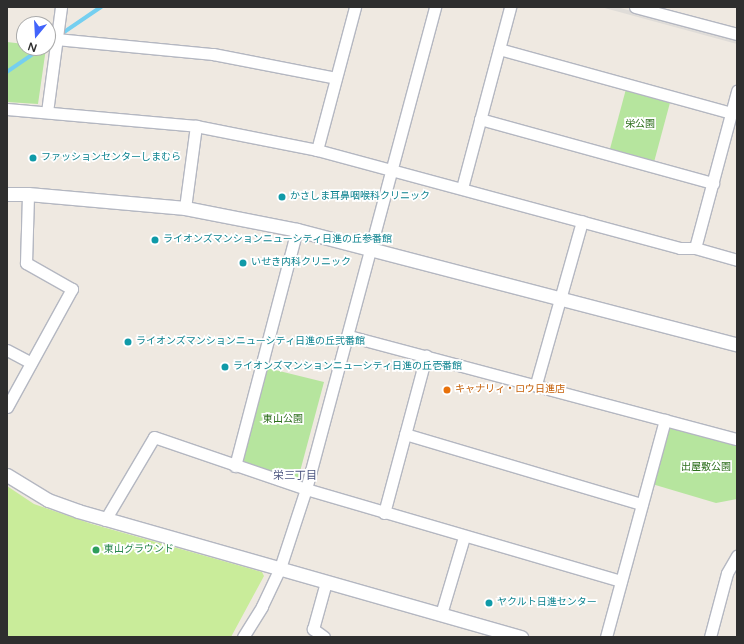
<!DOCTYPE html>
<html>
<head>
<meta charset="utf-8">
<style>
	body { margin:0 }
	#map { position:relative; width:744px; height:644px; overflow:hidden; background:#efe9e1; font-family:"Varela Round","Noto Sans JP",sans-serif }
	div>[style] { position:absolute }
	.green>* { inset:0; background:#b6e59e; transform-origin:0 0 }
	.pitch>* { inset:0; background:#c9ec9a }
	.plaza>* { inset:0; background:#dfdcd8 }
	.stream>* { height:3.5px; margin:-1.75px; padding:0 1.75px; transform-origin:1.75px; border-radius:1.75px; background:#75cff0 }
	.roads { filter:drop-shadow(1px 0 #b4b7c1) drop-shadow(-1px 0 #b4b7c1) drop-shadow(0 1px #b4b7c1) drop-shadow(0 -1px #b4b7c1) }
	.minor>* { height:11px; margin:-5.5px; padding:0 5.5px; transform-origin:5.5px; border-radius:5.5px; background:#fff }
	.tertiary>* { height:13px; margin:-6.5px; padding:0 6.5px; transform-origin:6.5px; border-radius:6.5px; background:#fff }
	.dots>* { width:11px; height:11px; translate:-50% -50%; box-sizing:border-box; border:2px solid #fff; border-radius:50% }
	span { translate:-50% -50%; white-space:nowrap; text-align:center; line-height:1.15; -webkit-text-stroke:3.5px #fff; paint-order:stroke }
	.park-label { font-size:10px; color:#2c6e1b }
	.culture-label { font-size:10px; color:#0d838f }
	.left { translate:0 -50%; text-align:left }
	.food-label { font-size:10px; color:#c56008 }
	.leisure-label { font-size:10px; color:#27864d }
	.neighbourhood-label { font-size:11px; color:#4d5680 }
	.frame { position:absolute; inset:0; border:8px solid #2e2e2e; pointer-events:none }
	.north { position:absolute; left:16px; top:16px; width:40px; height:40px; box-sizing:border-box; background:#fff; border:1px solid #ababab; border-radius:50%; rotate:198deg; font-size:11px; font-weight:700; line-height:16px; text-align:center; color:#2e2e2e }
	.north::after { content:''; display:block; margin:auto; width:14px; height:18px; background:#4264fb; clip-path:polygon(50% 0,100% 100%,50% 72%,0 100%) }
</style>
</head>
<body>
<div id="map">
	<div class="green">
		<i style="clip-path:polygon(7px 42px,24px 44px,24px 48px,46px 48px,38px 104px,7px 102px)"></i>
		<i style="left:626px;top:89px;width:46px;height:62px;rotate:15deg"></i>
		<i style="clip-path:polygon(267px 368px,324px 382px,298px 479px,293px 480px,247px 465px,242px 458px)"></i>
		<i style="clip-path:polygon(671px 427px,737px 445px,737px 499px,716px 503px,652px 484px,668px 430px)"></i>
	</div>
	<div class="pitch">
		<i style="clip-path:polygon(7px 486px,34px 504px,92px 524px,262px 572px,264px 576px,231px 637px,7px 637px)"></i>
	</div>
	<div class="plaza">
		<i style="clip-path:polygon(601px 7px,617px 7px,737px 40px,737px 44px)"></i>
	</div>
	<div class="stream">
		<i style="left:60px;top:35px;width:50px;rotate:-34.3deg"></i>
		<i style="left:7px;top:72px;width:42px;rotate:-34.4deg"></i>
	</div>
	<div class="roads">
		<div class="minor">
			<i style="left:635px;top:7px;width:106px;rotate:14.8deg"></i>
			<i style="left:56px;top:39px;width:158px;rotate:5.5deg"></i>
			<i style="left:213px;top:54px;width:125px;rotate:11deg"></i>
			<i style="left:499px;top:49px;width:241px;rotate:15.4deg"></i>
			<i style="left:7px;top:109px;width:190px;rotate:5.1deg"></i>
			<i style="left:196px;top:126px;width:123px;rotate:11.2deg"></i>
			<i style="left:317px;top:150px;width:376px;rotate:15.1deg"></i>
			<i style="left:680px;top:248px;width:15px"></i>
			<i style="left:695px;top:248px;width:44px;rotate:15.9deg"></i>
			<i style="left:47px;top:112px;width:106px;rotate:-82.4deg"></i>
			<i style="left:480px;top:119px;width:242px;rotate:15.4deg"></i>
			<i style="left:317px;top:150px;width:148px;rotate:-75.1deg"></i>
			<i style="left:462px;top:188px;width:187px;rotate:-75.1deg"></i>
			<i style="left:185px;top:208px;width:83px;rotate:-82.4deg"></i>
			<i style="left:695px;top:248px;width:163px;rotate:-75deg"></i>
			<i style="left:349px;top:336px;width:401px;rotate:14.9deg"></i>
			<i style="left:7px;top:350px;width:27px;rotate:28deg"></i>
			<i style="left:536px;top:384px;width:169px;rotate:-74.2deg"></i>
			<i style="left:7px;top:407px;width:135px;rotate:-61.2deg"></i>
			<i style="left:72px;top:289px;width:53px;rotate:-150.5deg"></i>
			<i style="left:26px;top:263px;width:69px;rotate:-88.3deg"></i>
			<i style="left:405px;top:434px;width:247px;rotate:16.5deg"></i>
			<i style="left:235px;top:466px;width:244px;rotate:-75.3deg"></i>
			<i style="left:384px;top:513px;width:163px;rotate:-75deg"></i>
			<i style="left:105px;top:520px;width:96px;rotate:-59.4deg"></i>
			<i style="left:154px;top:437px;width:161px;rotate:18.9deg"></i>
			<i style="left:306px;top:489px;width:328px;rotate:16.3deg"></i>
			<i style="left:441px;top:614px;width:80px;rotate:-73.4deg"></i>
			<i style="left:243px;top:637px;width:36px;rotate:-58deg"></i>
			<i style="left:262px;top:606px;width:42px;rotate:-64.7deg"></i>
			<i style="left:280px;top:568px;width:83px;rotate:-71.8deg"></i>
			<i style="left:306px;top:489px;width:499px;rotate:-75deg"></i>
			<i style="left:324px;top:637px;width:14px;rotate:-144deg"></i>
			<i style="left:313px;top:629px;width:49px;rotate:-74.5deg"></i>
			<i style="left:606px;top:637px;width:225px;rotate:-74.8deg"></i>
			<i style="left:710px;top:637px;width:66px;rotate:-75.1deg"></i>
			<i style="left:727px;top:573px;width:20px;rotate:-60deg"></i>
		</div>
		<div class="tertiary">
			<i style="left:7px;top:194px;width:21px"></i>
			<i style="left:28px;top:194px;width:158px;rotate:5.1deg"></i>
			<i style="left:185px;top:208px;width:114px;rotate:11.1deg"></i>
			<i style="left:297px;top:230px;width:455px;rotate:14.6deg"></i>
			<i style="left:7px;top:475px;width:48px;rotate:31.4deg"></i>
			<i style="left:48px;top:500px;width:32px;rotate:20deg"></i>
			<i style="left:78px;top:511px;width:461px;rotate:15.9deg"></i>
		</div>
	</div>
	<div class="dots">
		<i style="left:33px;top:158px;background:#0f9aa8"></i>
		<i style="left:282px;top:197px;background:#0f9aa8"></i>
		<i style="left:155px;top:240px;background:#0f9aa8"></i>
		<i style="left:243px;top:263px;background:#0f9aa8"></i>
		<i style="left:128px;top:342px;background:#0f9aa8"></i>
		<i style="left:225px;top:367px;background:#0f9aa8"></i>
		<i style="left:447px;top:390px;background:#e8710a"></i>
		<i style="left:96px;top:550px;background:#2e9e5b"></i>
		<i style="left:489px;top:603px;background:#0f9aa8"></i>
	</div>
	<div class="park-label">
		<span style="left:640px;top:125px">栄公園</span>
		<span style="left:283px;top:420px">東山公園</span>
		<span style="left:706px;top:468px">出屋敷公園</span>
	</div>
	<div class="culture-label">
		<span class="left" style="left:41px;top:158px">ファッションセンターしまむら</span>
		<span class="left" style="left:290px;top:197px">かさしま耳鼻咽喉科クリニック</span>
		<span class="left" style="left:163px;top:240px">ライオンズマンションニューシティ日進の丘参番館</span>
		<span class="left" style="left:251px;top:263px">いせき内科クリニック</span>
		<span class="left" style="left:136px;top:342px">ライオンズマンションニューシティ日進の丘弐番館</span>
		<span class="left" style="left:233px;top:367px">ライオンズマンションニューシティ日進の丘壱番館</span>
		<span class="left" style="left:497px;top:603px">ヤクルト日進センター</span>
	</div>
	<div class="food-label">
		<span class="left" style="left:455px;top:390px">キャナリィ・ロウ日進店</span>
	</div>
	<div class="leisure-label">
		<span class="left" style="left:104px;top:550px">東山グラウンド</span>
	</div>
	<div class="neighbourhood-label">
		<span style="left:295px;top:476px">栄三丁目</span>
	</div>
	<div class="frame"></div>
	<div class="north">N</div>
</div>
</body>
</html>
